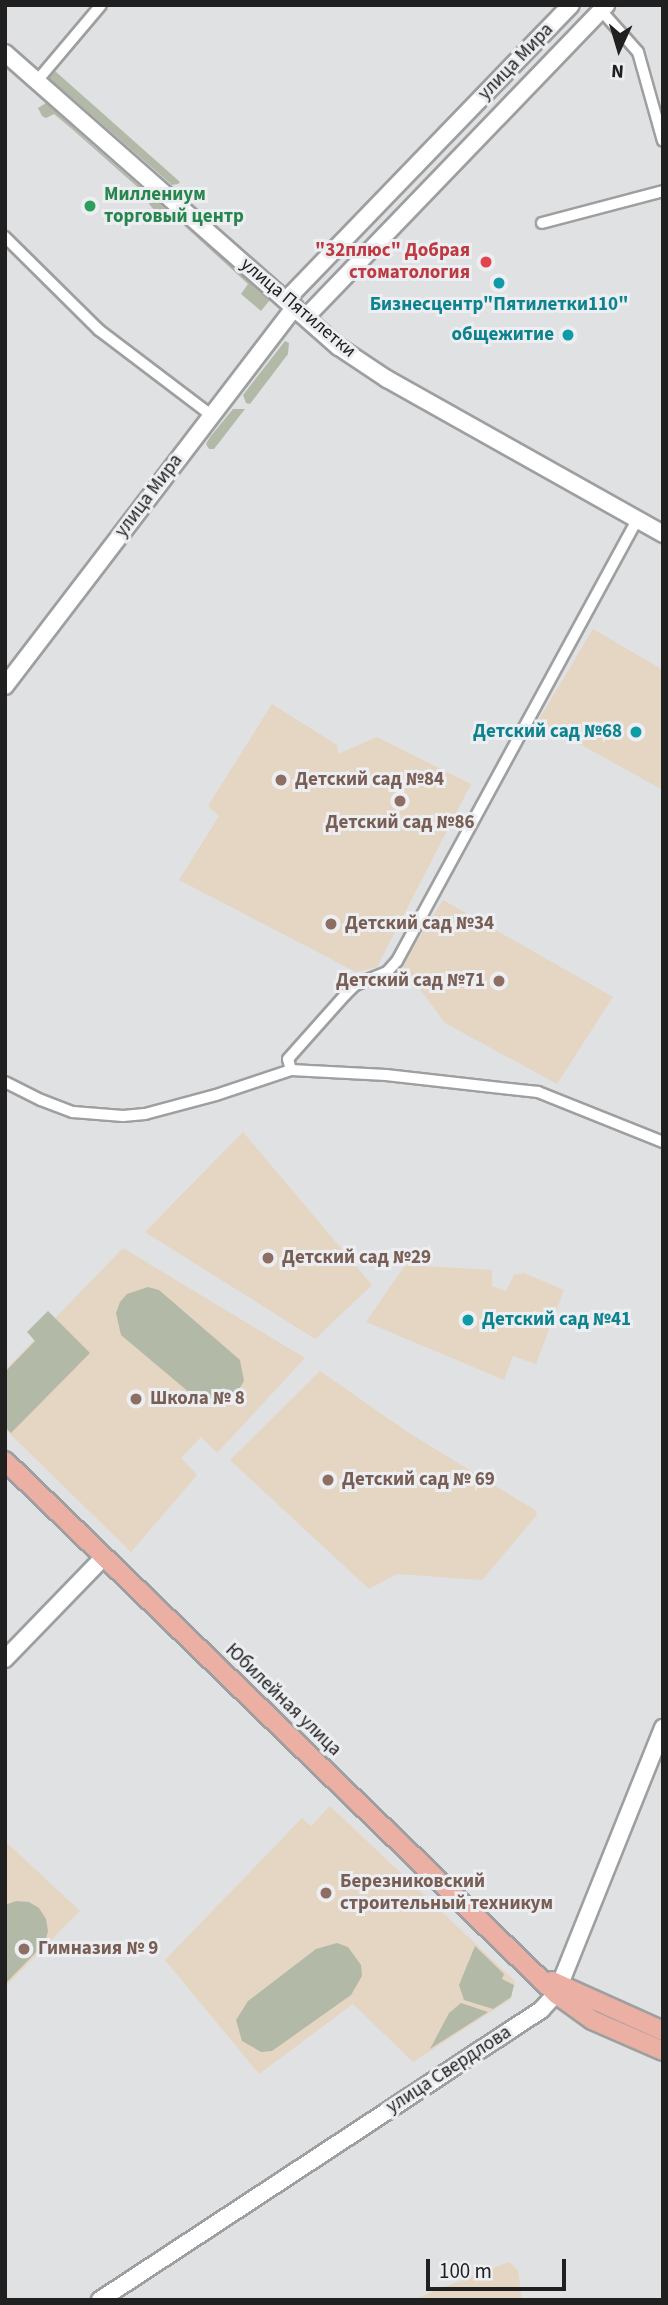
<!DOCTYPE html>
<html>
<head>
<meta charset="utf-8">
<style>
	body { margin:0 }
	#map { position:relative; width:668px; height:2305px; overflow:hidden; background:#e0e1e3; font-family:"Source Sans 3",sans-serif }
	div>[style] { position:absolute }
	.education>* { inset:0; background:#e5d5c3 }
	.green>* { inset:0; background:#b2b9a7 }
	.roads { filter:drop-shadow(2px 0 #9d9fa1) drop-shadow(-2px 0 #9d9fa1) drop-shadow(0 2px #9d9fa1) drop-shadow(0 -2px #9d9fa1) }
	.street>* { height:10px; margin:-5px; padding:0 5px; transform-origin:5px; border-radius:5px; background:#fff }
	.secondary>* { height:16px; margin:-8px; padding:0 8px; transform-origin:8px; border-radius:8px; background:#fff }
	.primary>* { height:18px; margin:-9px; padding:0 9px; transform-origin:9px; border-radius:9px; background:#ecafa3 }
	.dots>* { width:19px; height:19px; translate:-50% -50%; box-sizing:border-box; border:4px solid #edeef1; border-radius:50% }
	span { translate:-50% -50%; white-space:nowrap; text-align:center; line-height:1.15; -webkit-text-stroke:6px #edeef1; paint-order:stroke }
	.street-label { font-size:19px; color:#202021 }
	.leisure-label { font-size:19px; color:#27864d; font-weight:700 }
	.left { translate:0 -50%; text-align:left }
	.health-label { font-size:19px; color:#be3a42; font-weight:700 }
	.right { translate:-100% -50%; text-align:right }
	.culture-label { font-size:19px; color:#0d838f; font-weight:700 }
	.education-label { font-size:19px; color:#785e54; font-weight:700 }
	.frame { position:absolute; inset:0; border:7px solid #202021; pointer-events:none }
	.north { position:absolute; left:584px; top:14px; width:70px; height:70px; -webkit-text-stroke:5px #edeef1; paint-order:stroke; rotate:184deg; font-size:19px; font-weight:700; line-height:28px; text-align:center; color:#202021 }
	.north::after { content:''; display:block; margin:auto; width:24px; height:32px; background:#202021; clip-path:polygon(50% 0,100% 100%,50% 72%,0 100%) }
	.scale { position:absolute; left:426px; top:2259px; width:140px; height:32px; box-sizing:border-box; border:4px solid #202021; border-top:0; padding-left:9px; font-size:21px; line-height:24px; white-space:nowrap; color:#202021; -webkit-text-stroke:5px #edeef1; paint-order:stroke }
</style>
</head>
<body>
<div id="map">
	<div class="education">
		<i style="clip-path:polygon(593px 629px,663px 670px,663px 790px,538px 721px)"></i>
		<i style="clip-path:polygon(272px 704px,337px 745px,338px 754px,377px 737px,471px 784px,377px 967px,356px 972px,179px 880px,219px 816px,208px 806px)"></i>
		<i style="clip-path:polygon(443px 900px,613px 997px,557px 1084px,445px 1023px,402px 965px)"></i>
		<i style="clip-path:polygon(243px 1132px,372px 1285px,315px 1339px,145px 1232px)"></i>
		<i style="clip-path:polygon(123px 1248px,305px 1358px,217px 1453px,201px 1437px,181px 1458px,197px 1475px,131px 1552px,5px 1429px,5px 1370px)"></i>
		<i style="clip-path:polygon(405px 1265px,492px 1270px,492px 1286px,506px 1291px,514px 1275px,524px 1273px,564px 1290px,536px 1364px,513px 1356px,504px 1380px,366px 1322px)"></i>
		<i style="clip-path:polygon(320px 1371px,409px 1433px,535px 1510px,537px 1515px,482px 1580px,397px 1574px,369px 1589px,230px 1460px)"></i>
		<i style="clip-path:polygon(330px 1806px,515px 1981px,511px 1999px,413px 2062px,353px 2004px,259px 2074px,165px 1960px,302px 1818px,311px 1826px)"></i>
		<i style="clip-path:polygon(5px 1841px,80px 1911px,5px 1987px)"></i>
		<i style="clip-path:polygon(509px 2262px,518px 2270px,522px 2300px,412px 2300px)"></i>
	</div>
	<div class="green">
		<i style="clip-path:polygon(55px 71px,180px 182px,178px 184px,172px 185px,48px 77px)"></i>
		<i style="clip-path:polygon(46px 103px,88px 141px,170px 213px,162px 219px,149px 204px,151px 199px,72px 129px,54px 114px,46px 118px,42px 116px,38px 108px)"></i>
		<i style="clip-path:polygon(180px 222px,270px 300px,261px 311px,241px 294px,248px 284px)"></i>
		<i style="clip-path:polygon(285px 341px,289px 343px,288px 354px,250px 404px,246px 403px,243px 395px)"></i>
		<i style="clip-path:polygon(233px 409px,245px 409px,214px 449px,209px 449px,206px 444px,210px 437px)"></i>
		<i style="clip-path:polygon(148px 1287px,159px 1290px,240px 1360px,244px 1381px,233px 1399px,224px 1404px,203px 1404px,121px 1335px,116px 1313px,120px 1302px,127px 1294px)"></i>
		<i style="clip-path:polygon(48px 1311px,90px 1353px,11px 1433px,5px 1427px,5px 1372px,35px 1341px,27px 1332px)"></i>
		<i style="clip-path:polygon(16px 1901px,29px 1902px,39px 1908px,46px 1919px,48px 1931px,45px 1943px,5px 1984px,5px 1905px)"></i>
		<i style="clip-path:polygon(337px 1943px,348px 1947px,361px 1965px,362px 1976px,351px 1995px,272px 2051px,261px 2052px,242px 2041px,236px 2020px,248px 2001px,316px 1949px)"></i>
		<i style="clip-path:polygon(475px 1946px,504px 1974px,502px 1979px,514px 1985px,511px 1997px,493px 2009px,464px 2000px,459px 1985px)"></i>
		<i style="clip-path:polygon(461px 2003px,488px 2012px,430px 2049px,449px 2013px)"></i>
	</div>
	<div class="roads">
		<div class="street">
			<i style="left:598px;top:7px;width:60px;rotate:48.4deg"></i>
			<i style="left:638px;top:52px;width:92px;rotate:74.3deg"></i>
			<i style="left:37px;top:81px;width:99px;rotate:-49.9deg"></i>
			<i style="left:542px;top:223px;width:125px;rotate:-14.8deg"></i>
			<i style="left:5px;top:237px;width:132px;rotate:44.7deg"></i>
			<i style="left:99px;top:330px;width:141px;rotate:37.2deg"></i>
			<i style="left:291px;top:1070px;width:11px;rotate:-105deg"></i>
			<i style="left:288px;top:1059px;width:86px;rotate:-48.3deg"></i>
			<i style="left:345px;top:995px;width:14px;rotate:-45deg"></i>
			<i style="left:355px;top:985px;width:35px;rotate:-22deg"></i>
			<i style="left:387px;top:972px;width:15px;rotate:-48deg"></i>
			<i style="left:397px;top:961px;width:502px;rotate:-61.44deg"></i>
			<i style="left:5px;top:1082px;width:40px;rotate:26.6deg"></i>
			<i style="left:41px;top:1100px;width:34px;rotate:21deg"></i>
			<i style="left:73px;top:1112px;width:50px;rotate:4.6deg"></i>
			<i style="left:123px;top:1116px;width:22px;rotate:-5deg"></i>
			<i style="left:145px;top:1114px;width:73px;rotate:-15deg"></i>
			<i style="left:216px;top:1095px;width:79px;rotate:-18.4deg"></i>
			<i style="left:291px;top:1070px;width:95px;rotate:3deg"></i>
			<i style="left:386px;top:1075px;width:153px;rotate:6.4deg"></i>
			<i style="left:538px;top:1092px;width:135px;rotate:21.8deg"></i>
		</div>
		<div class="secondary">
			<i style="left:5px;top:53px;width:445px;rotate:41.4deg"></i>
			<i style="left:339px;top:347px;width:58px;rotate:33.7deg"></i>
			<i style="left:387px;top:379px;width:317px;rotate:29.3deg"></i>
			<i style="left:286px;top:300px;width:410px;rotate:-46deg"></i>
			<i style="left:306px;top:317px;width:433px;rotate:-46.1deg"></i>
			<i style="left:5px;top:686px;width:477px;rotate:-52.6deg"></i>
			<i style="left:5px;top:1659px;width:142px;rotate:-45.9deg"></i>
			<i style="left:100px;top:2300px;width:528px;rotate:-33.33deg"></i>
			<i style="left:541px;top:2010px;width:22px;rotate:-47deg"></i>
			<i style="left:556px;top:1994px;width:287px;rotate:-68.1deg"></i>
		</div>
		<div class="primary">
			<i style="left:5px;top:1461px;width:767px;rotate:44.05deg"></i>
			<i style="left:556px;top:1994px;width:44px;rotate:35.8deg"></i>
			<i style="left:592px;top:2020px;width:77px;rotate:23.6deg"></i>
			<i style="left:552px;top:1981px;width:122px;rotate:24.2deg"></i>
		</div>
	</div>
	<div class="dots">
		<i style="left:90px;top:206px;background:#2e9e5b"></i>
		<i style="left:486px;top:262px;background:#e0444e"></i>
		<i style="left:499px;top:283px;background:#0f9aa8"></i>
		<i style="left:568px;top:335px;background:#0f9aa8"></i>
		<i style="left:636px;top:732px;background:#0f9aa8"></i>
		<i style="left:281px;top:780px;background:#8d6e63"></i>
		<i style="left:400px;top:801px;background:#8d6e63"></i>
		<i style="left:331px;top:924px;background:#8d6e63"></i>
		<i style="left:499px;top:981px;background:#8d6e63"></i>
		<i style="left:268px;top:1258px;background:#8d6e63"></i>
		<i style="left:468px;top:1320px;background:#0f9aa8"></i>
		<i style="left:136px;top:1399px;background:#8d6e63"></i>
		<i style="left:328px;top:1480px;background:#8d6e63"></i>
		<i style="left:326px;top:1893px;background:#8d6e63"></i>
		<i style="left:24px;top:1949px;background:#8d6e63"></i>
	</div>
	<div class="street-label">
		<span style="left:516px;top:62px;rotate:-46deg">улица Мира</span>
		<span style="left:298px;top:308px;rotate:40deg">улица Пятилетки</span>
		<span style="left:149px;top:496px;rotate:-53deg">улица Мира</span>
		<span style="left:283px;top:1700px;rotate:44deg">Юбилейная улица</span>
		<span style="left:449px;top:2070px;rotate:-33deg">улица Свердлова</span>
	</div>
	<div class="leisure-label">
		<span class="left" style="left:104px;top:206px">Миллениум<br>торговый центр</span>
	</div>
	<div class="health-label">
		<span class="right" style="left:470px;top:262px">"32плюс" Добрая<br>стоматология</span>
	</div>
	<div class="culture-label">
		<span style="left:499px;top:305px">Бизнесцентр"Пятилетки110"</span>
		<span class="right" style="left:554px;top:335px">общежитие</span>
		<span class="right" style="left:622px;top:732px">Детский сад №68</span>
		<span class="left" style="left:482px;top:1320px">Детский сад №41</span>
	</div>
	<div class="education-label">
		<span class="left" style="left:295px;top:780px">Детский сад №84</span>
		<span style="left:400px;top:823px">Детский сад №86</span>
		<span class="left" style="left:345px;top:924px">Детский сад №34</span>
		<span class="right" style="left:485px;top:981px">Детский сад №71</span>
		<span class="left" style="left:282px;top:1258px">Детский сад №29</span>
		<span class="left" style="left:150px;top:1399px">Школа № 8</span>
		<span class="left" style="left:342px;top:1480px">Детский сад № 69</span>
		<span class="left" style="left:340px;top:1893px">Березниковский<br>строительный техникум</span>
		<span class="left" style="left:38px;top:1949px">Гимназия № 9</span>
	</div>
	<div class="frame"></div>
	<div class="north">N</div>
	<div class="scale">100 m</div>
</div>
</body>
</html>
